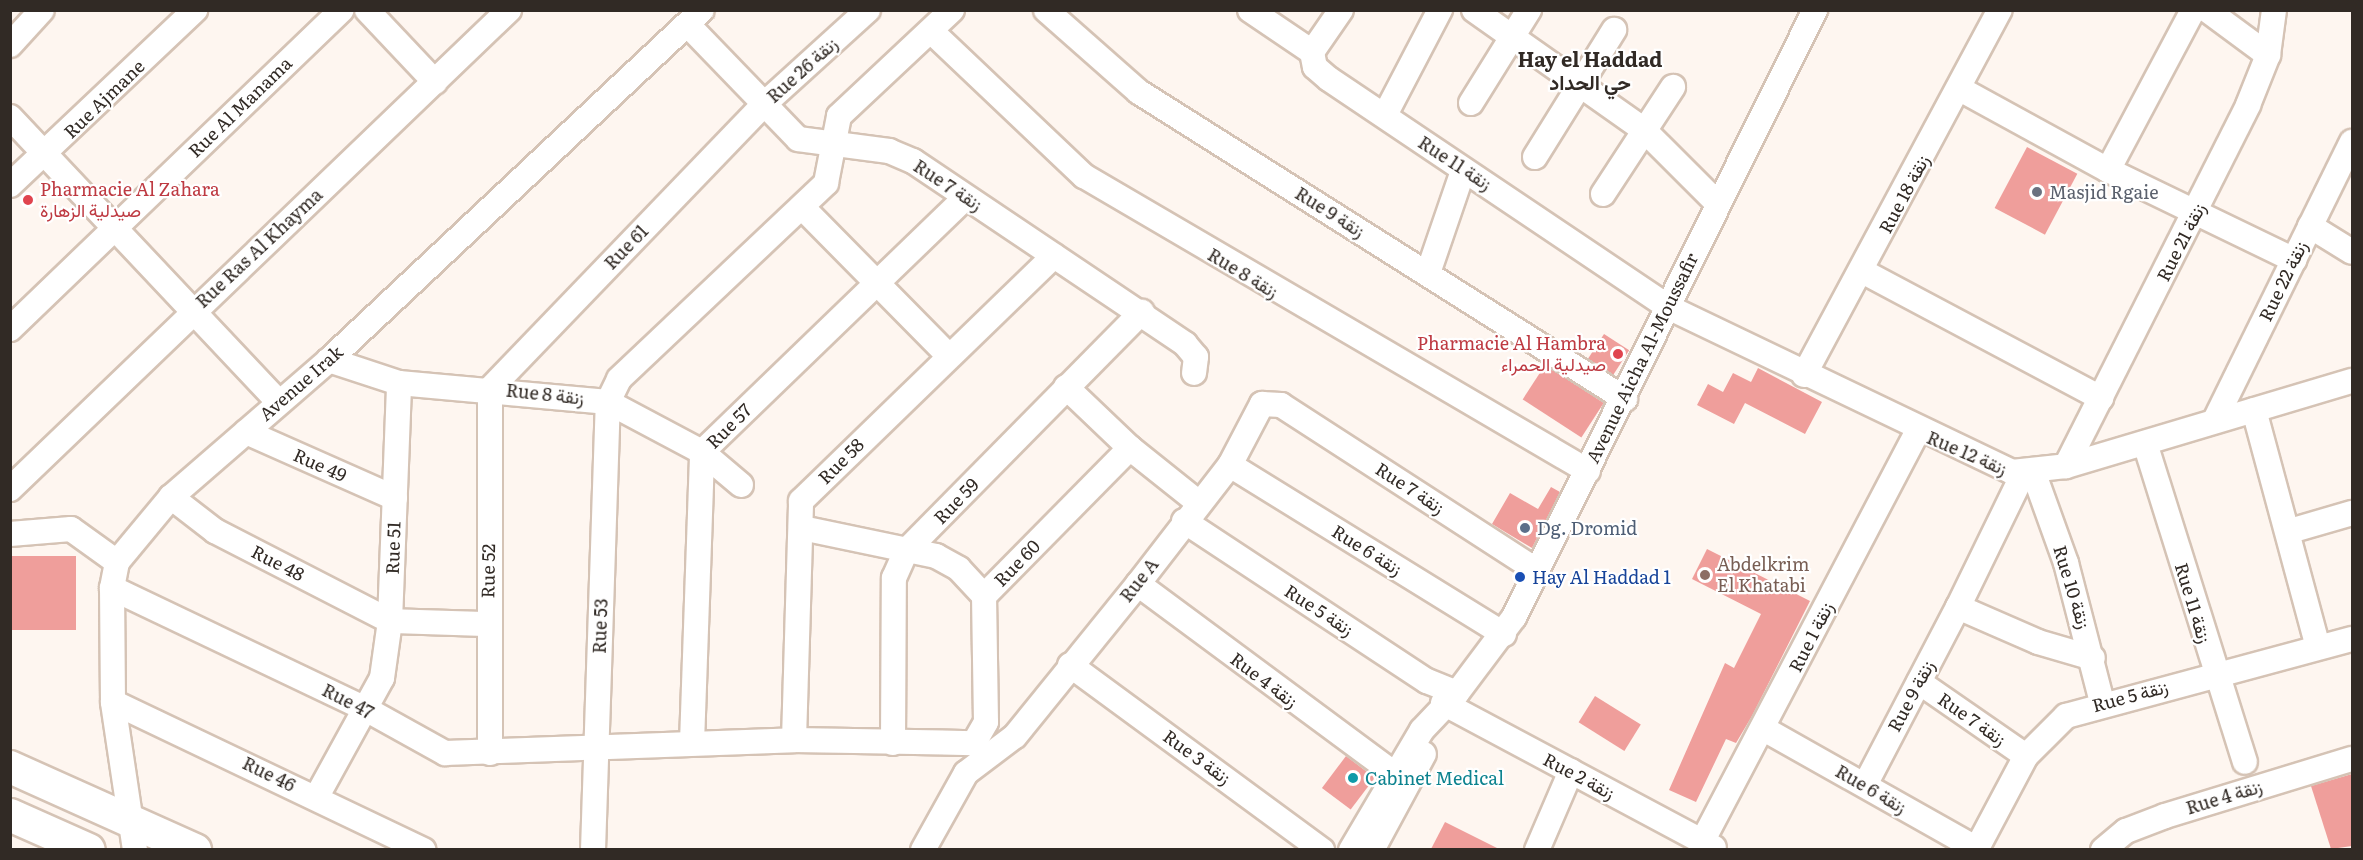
<!DOCTYPE html>
<html>
<head>
<meta charset="utf-8">
<style>
	body { margin:0 }
	#map { position:relative; width:2363px; height:860px; overflow:hidden; background:#fef6f0; font-family:Literata,Vazirmatn,serif }
	div>[style] { position:absolute }
	.building>* { inset:0; background:#ef9e9b; transform-origin:0 0 }
	.roads { filter:drop-shadow(2px 0 #d5c3b5) drop-shadow(-2px 0 #d5c3b5) drop-shadow(0 2px #d5c3b5) drop-shadow(0 -2px #d5c3b5) }
	.minor>* { height:24px; margin:-12px; padding:0 12px; transform-origin:12px; border-radius:12px; background:#fff }
	.major>* { height:32px; margin:-16px; padding:0 16px; transform-origin:16px; border-radius:16px; background:#fff }
	.dots>* { width:16px; height:16px; translate:-50% -50%; box-sizing:border-box; border:3px solid #fff; border-radius:50% }
	span { translate:-50% -50%; white-space:nowrap; text-align:center; line-height:1.15; -webkit-text-stroke:4.5px #fff; paint-order:stroke }
	.street-label { font-size:18px; color:#312a25 }
	.health-label { font-size:18px; color:#be3a42 }
	.left { translate:0 -50%; text-align:left }
	.right { translate:-100% -50%; text-align:right }
	.worship-label { font-size:18px; color:#5b616d }
	.service-label { font-size:18px; color:#4e5e75 }
	.education-label { font-size:18px; color:#785e54 }
	.transit-label { font-size:18px; color:#164399 }
	.culture-label { font-size:18px; color:#0d838f }
	.neighbourhood-label { font-size:20px; color:#312a25; font-weight:700 }
	.frame { position:absolute; inset:0; border:12px solid #312a25; pointer-events:none }
</style>
</head>
<body>
<div id="map">
	<div class="building">
		<i style="left:2027px;top:147px;width:57px;height:69px;rotate:28deg"></i>
		<i style="left:1604px;top:334px;width:30px;height:30px;rotate:33deg"></i>
		<i style="left:1545px;top:365px;width:70px;height:41px;rotate:33deg"></i>
		<i style="clip-path:polygon(1758px 368px,1822px 402px,1805px 434px,1745px 403px,1734px 424px,1697px 405px,1708px 384px,1723px 392px,1733px 373px,1751px 382px)"></i>
		<i style="clip-path:polygon(1551px 487px,1560px 492px,1532px 548px,1492px 524px,1510px 493px,1538px 509px)"></i>
		<i style="clip-path:polygon(1707px 549px,1810px 601px,1752px 716px,1736px 743px,1726px 739px,1696px 802px,1669px 790px,1725px 663px,1734px 668px,1761px 614px,1692px 579px)"></i>
		<i style="left:10px;top:556px;width:66px;height:74px"></i>
		<i style="left:1595px;top:696px;width:54px;height:31px;rotate:32deg"></i>
		<i style="left:1346px;top:756px;width:36px;height:40px;rotate:37deg"></i>
		<i style="clip-path:polygon(2352px 774px,2352px 846px,2331px 849px,2311px 786px)"></i>
		<i style="clip-path:polygon(1445px 822px,1499px 849px,1431px 849px)"></i>
	</div>
	<div class="roads">
		<div class="minor">
			<i style="left:367px;top:10px;width:99px;rotate:46.6deg"></i>
			<i style="left:1046px;top:10px;width:124px;rotate:41.4deg"></i>
			<i style="left:1139px;top:92px;width:575px;rotate:32.28deg"></i>
			<i style="left:1250px;top:10px;width:75px;rotate:34.1deg"></i>
			<i style="left:1312px;top:52px;width:15px;rotate:79deg"></i>
			<i style="left:1315px;top:67px;width:18px;rotate:41deg"></i>
			<i style="left:1329px;top:79px;width:411px;rotate:33.9deg"></i>
			<i style="left:1670px;top:308px;width:379px;rotate:25.6deg"></i>
			<i style="left:2012px;top:472px;width:54px;rotate:-6.3deg"></i>
			<i style="left:2066px;top:466px;width:298px;rotate:-16.6deg"></i>
			<i style="left:1474px;top:10px;width:208px;rotate:35.2deg"></i>
			<i style="left:1644px;top:130px;width:103px;rotate:45deg"></i>
			<i style="left:2207px;top:10px;width:76px;rotate:36.4deg"></i>
			<i style="left:688px;top:25px;width:158px;rotate:46deg"></i>
			<i style="left:798px;top:139px;width:92px;rotate:7.5deg"></i>
			<i style="left:889px;top:151px;width:26px;rotate:23deg"></i>
			<i style="left:913px;top:161px;width:328px;rotate:33.9deg"></i>
			<i style="left:1185px;top:344px;width:17px;rotate:50deg"></i>
			<i style="left:1196px;top:357px;width:16px;rotate:97deg"></i>
			<i style="left:931px;top:31px;width:211px;rotate:43.5deg"></i>
			<i style="left:1084px;top:176px;width:584px;rotate:30.34deg"></i>
			<i style="left:10px;top:45px;width:47px;rotate:-47.6deg"></i>
			<i style="left:1312px;top:52px;width:51px;rotate:-55.4deg"></i>
			<i style="left:1960px;top:89px;width:169px;rotate:28.7deg"></i>
			<i style="left:2108px;top:170px;width:207px;rotate:25.8deg"></i>
			<i style="left:1471px;top:103px;width:110px;rotate:-58.1deg"></i>
			<i style="left:1385px;top:115px;width:119px;rotate:-62.4deg"></i>
			<i style="left:10px;top:117px;width:392px;rotate:46.7deg"></i>
			<i style="left:1535px;top:157px;width:150px;rotate:-58.1deg"></i>
			<i style="left:2108px;top:170px;width:181px;rotate:-62deg"></i>
			<i style="left:10px;top:185px;width:255px;rotate:-43.4deg"></i>
			<i style="left:1603px;top:194px;width:128px;rotate:-56.8deg"></i>
			<i style="left:802px;top:207px;width:208px;rotate:45.4deg"></i>
			<i style="left:2310px;top:226px;width:49px;rotate:31.8deg"></i>
			<i style="left:1862px;top:271px;width:271px;rotate:28deg"></i>
			<i style="left:1428px;top:273px;width:108px;rotate:-71.1deg"></i>
			<i style="left:10px;top:329px;width:460px;rotate:-43.9deg"></i>
			<i style="left:329px;top:360px;width:74px;rotate:18.2deg"></i>
			<i style="left:399px;top:383px;width:210px;rotate:5.2deg"></i>
			<i style="left:608px;top:402px;width:106px;rotate:28deg"></i>
			<i style="left:702px;top:452px;width:51px;rotate:40.2deg"></i>
			<i style="left:1804px;top:375px;width:414px;rotate:-61.8deg"></i>
			<i style="left:1066px;top:387px;width:88px;rotate:43.6deg"></i>
			<i style="left:1130px;top:448px;width:88px;rotate:38.6deg"></i>
			<i style="left:2254px;top:410px;width:245px;rotate:74.9deg"></i>
			<i style="left:2215px;top:420px;width:310px;rotate:-63.8deg"></i>
			<i style="left:246px;top:432px;width:163px;rotate:23.9deg"></i>
			<i style="left:2145px;top:443px;width:334px;rotate:72.6deg"></i>
			<i style="left:1230px;top:465px;width:322px;rotate:31.7deg"></i>
			<i style="left:2066px;top:466px;width:404px;rotate:-63.2deg"></i>
			<i style="left:2248px;top:105px;width:54px;rotate:-68.2deg"></i>
			<i style="left:2268px;top:55px;width:45px;rotate:-82.4deg"></i>
			<i style="left:2023px;top:474px;width:148px;rotate:116deg"></i>
			<i style="left:1958px;top:607px;width:87px;rotate:23.6deg"></i>
			<i style="left:2038px;top:642px;width:57px;rotate:16.2deg"></i>
			<i style="left:2034px;top:474px;width:95px;rotate:70.2deg"></i>
			<i style="left:2066px;top:563px;width:144px;rotate:75.5deg"></i>
			<i style="left:10px;top:489px;width:692px;rotate:-43.83deg"></i>
			<i style="left:171px;top:497px;width:56px;rotate:37.7deg"></i>
			<i style="left:215px;top:531px;width:197px;rotate:27.2deg"></i>
			<i style="left:390px;top:621px;width:98px;rotate:1.8deg"></i>
			<i style="left:1184px;top:521px;width:291px;rotate:33.4deg"></i>
			<i style="left:1427px;top:681px;width:32px;rotate:22deg"></i>
			<i style="left:802px;top:528px;width:137px;rotate:11.8deg"></i>
			<i style="left:936px;top:556px;width:26px;rotate:29deg"></i>
			<i style="left:959px;top:569px;width:37px;rotate:47deg"></i>
			<i style="left:2290px;top:531px;width:65px;rotate:-16.2deg"></i>
			<i style="left:10px;top:534px;width:61px;rotate:-4.7deg"></i>
			<i style="left:71px;top:529px;width:57px;rotate:35.7deg"></i>
			<i style="left:1138px;top:584px;width:317px;rotate:36.5deg"></i>
			<i style="left:112px;top:588px;width:279px;rotate:25.5deg"></i>
			<i style="left:364px;top:708px;width:93px;rotate:29.1deg"></i>
			<i style="left:445px;top:753px;width:349px;rotate:-2.1deg"></i>
			<i style="left:794px;top:740px;width:180px;rotate:1deg"></i>
			<i style="left:1070px;top:665px;width:313px;rotate:36.3deg"></i>
			<i style="left:1919px;top:682px;width:130px;rotate:34.7deg"></i>
			<i style="left:113px;top:702px;width:344px;rotate:25.5deg"></i>
			<i style="left:1443px;top:703px;width:307px;rotate:28.1deg"></i>
			<i style="left:1764px;top:729px;width:244px;rotate:29.4deg"></i>
			<i style="left:794px;top:740px;width:239px;rotate:-88.3deg"></i>
			<i style="left:801px;top:501px;width:352px;rotate:-44.1deg"></i>
			<i style="left:692px;top:743px;width:291px;rotate:-88deg"></i>
			<i style="left:702px;top:452px;width:366px;rotate:-44deg"></i>
			<i style="left:893px;top:743px;width:165px;rotate:-89.7deg"></i>
			<i style="left:894px;top:578px;width:30px;rotate:-66deg"></i>
			<i style="left:906px;top:551px;width:336px;rotate:-45.4deg"></i>
			<i style="left:974px;top:743px;width:24px;rotate:-60deg"></i>
			<i style="left:986px;top:722px;width:126px;rotate:-90.9deg"></i>
			<i style="left:984px;top:596px;width:208px;rotate:-45.4deg"></i>
			<i style="left:490px;top:753px;width:364px;rotate:-90deg"></i>
			<i style="left:490px;top:389px;width:393px;rotate:-46.1deg"></i>
			<i style="left:762px;top:106px;width:143px;rotate:-42.2deg"></i>
			<i style="left:1865px;top:785px;width:201px;rotate:-62.4deg"></i>
			<i style="left:316px;top:798px;width:137px;rotate:-61.2deg"></i>
			<i style="left:382px;top:678px;width:58px;rotate:-82deg"></i>
			<i style="left:390px;top:621px;width:238px;rotate:-87.8deg"></i>
			<i style="left:1702px;top:842px;width:464px;rotate:-62.3deg"></i>
			<i style="left:135px;top:850px;width:150px;rotate:-98.5deg"></i>
			<i style="left:113px;top:702px;width:114px;rotate:-90.5deg"></i>
			<i style="left:112px;top:588px;width:26px;rotate:-79deg"></i>
			<i style="left:117px;top:562px;width:85px;rotate:-50.3deg"></i>
			<i style="left:171px;top:497px;width:209px;rotate:-40.9deg"></i>
			<i style="left:329px;top:360px;width:511px;rotate:-43.18deg"></i>
			<i style="left:593px;top:850px;width:448px;rotate:-88.1deg"></i>
			<i style="left:608px;top:402px;width:25px;rotate:-64deg"></i>
			<i style="left:619px;top:379px;width:285px;rotate:-43.4deg"></i>
			<i style="left:826px;top:183px;width:68px;rotate:-79deg"></i>
			<i style="left:839px;top:116px;width:155px;rotate:-43.2deg"></i>
			<i style="left:923px;top:850px;width:88px;rotate:-60.8deg"></i>
			<i style="left:966px;top:773px;width:61px;rotate:-37.1deg"></i>
			<i style="left:1015px;top:736px;width:196px;rotate:-51deg"></i>
			<i style="left:1138px;top:584px;width:150px;rotate:-52.3deg"></i>
			<i style="left:1230px;top:465px;width:69px;rotate:-62.3deg"></i>
			<i style="left:1262px;top:404px;width:19px;rotate:3deg"></i>
			<i style="left:1281px;top:405px;width:306px;rotate:32.9deg"></i>
			<i style="left:1351px;top:850px;width:139px;rotate:-59.4deg"></i>
			<i style="left:1422px;top:730px;width:51px;rotate:-46.6deg"></i>
			<i style="left:1457px;top:693px;width:95px;rotate:-53.1deg"></i>
			<i style="left:1514px;top:617px;width:678px;rotate:-63.62deg"></i>
			<i style="left:1372px;top:850px;width:109px;rotate:-61.6deg"></i>
			<i style="left:1537px;top:850px;width:86px;rotate:-66.7deg"></i>
			<i style="left:1976px;top:850px;width:106px;rotate:-62deg"></i>
			<i style="left:2026px;top:756px;width:57px;rotate:-45deg"></i>
			<i style="left:2066px;top:716px;width:296px;rotate:-15.1deg"></i>
			<i style="left:2103px;top:850px;width:30px;rotate:-40deg"></i>
			<i style="left:2126px;top:831px;width:42px;rotate:-21deg"></i>
			<i style="left:2165px;top:816px;width:195px;rotate:-17deg"></i>
		</div>
		<div class="major">
			<i style="left:10px;top:767px;width:203px;rotate:24.2deg"></i>
			<i style="left:10px;top:815px;width:86px;rotate:23.9deg"></i>
		</div>
	</div>
	<div class="dots">
		<i style="left:2037px;top:192px;background:#6b7280"></i>
		<i style="left:28px;top:200px;background:#e0444e"></i>
		<i style="left:1618px;top:354px;background:#e0444e"></i>
		<i style="left:1525px;top:528px;background:#5c6f8a"></i>
		<i style="left:1705px;top:575px;background:#8d6e63"></i>
		<i style="left:1520px;top:577px;background:#1a4fb4"></i>
		<i style="left:1353px;top:778px;background:#0f9aa8"></i>
	</div>
	<div class="street-label">
		<span style="left:802px;top:70px;rotate:-42deg">Rue 26 زنقة</span>
		<span style="left:104px;top:99px;rotate:-44deg">Rue Ajmane</span>
		<span style="left:240px;top:107px;rotate:-44deg">Rue Al Manama</span>
		<span style="left:1455px;top:163px;rotate:33deg">Rue 11 زنقة</span>
		<span style="left:948px;top:185px;rotate:33deg">Rue 7 زنقة</span>
		<span style="left:1904px;top:194px;rotate:-62deg">Rue 18 زنقة</span>
		<span style="left:1330px;top:212px;rotate:32deg">Rue 9 زنقة</span>
		<span style="left:2181px;top:242px;rotate:-63deg">Rue 21 زنقة</span>
		<span style="left:626px;top:247px;rotate:-46deg">Rue 61</span>
		<span style="left:259px;top:248px;rotate:-43deg">Rue Ras Al Khayma</span>
		<span style="left:1243px;top:273px;rotate:31deg">Rue 8 زنقة</span>
		<span style="left:2283px;top:281px;rotate:-64deg">Rue 22 زنقة</span>
		<span style="left:1642px;top:358px;rotate:-64deg">Avenue Aicha Al-Moussafir</span>
		<span style="left:301px;top:383px;rotate:-41deg">Avenue Irak</span>
		<span style="left:545px;top:394px;rotate:6deg">Rue 8 زنقة</span>
		<span style="left:729px;top:426px;rotate:-45deg">Rue 57</span>
		<span style="left:1967px;top:453px;rotate:23deg">Rue 12 زنقة</span>
		<span style="left:841px;top:461px;rotate:-45deg">Rue 58</span>
		<span style="left:320px;top:465px;rotate:24deg">Rue 49</span>
		<span style="left:1410px;top:488px;rotate:33deg">Rue 7 زنقة</span>
		<span style="left:956px;top:501px;rotate:-46deg">Rue 59</span>
		<span style="left:393px;top:548px;rotate:-88deg">Rue 51</span>
		<span style="left:1367px;top:550px;rotate:32deg">Rue 6 زنقة</span>
		<span style="left:278px;top:563px;rotate:27deg">Rue 48</span>
		<span style="left:1017px;top:563px;rotate:-46deg">Rue 60</span>
		<span style="left:488px;top:571px;rotate:-89deg">Rue 52</span>
		<span style="left:1139px;top:580px;rotate:-52deg">Rue A</span>
		<span style="left:2072px;top:587px;rotate:73deg">Rue 10 زنقة</span>
		<span style="left:2193px;top:603px;rotate:73deg">Rue 11 زنقة</span>
		<span style="left:1319px;top:610px;rotate:33deg">Rue 5 زنقة</span>
		<span style="left:600px;top:626px;rotate:-88deg">Rue 53</span>
		<span style="left:1811px;top:637px;rotate:-63deg">Rue 1 زنقة</span>
		<span style="left:1264px;top:680px;rotate:37deg">Rue 4 زنقة</span>
		<span style="left:1911px;top:696px;rotate:-62deg">Rue 9 زنقة</span>
		<span style="left:2130px;top:696px;rotate:-15deg">Rue 5 زنقة</span>
		<span style="left:348px;top:701px;rotate:27deg">Rue 47</span>
		<span style="left:1972px;top:719px;rotate:35deg">Rue 7 زنقة</span>
		<span style="left:1197px;top:757px;rotate:36deg">Rue 3 زنقة</span>
		<span style="left:269px;top:774px;rotate:26deg">Rue 46</span>
		<span style="left:1579px;top:776px;rotate:28deg">Rue 2 زنقة</span>
		<span style="left:1871px;top:789px;rotate:30deg">Rue 6 زنقة</span>
		<span style="left:2224px;top:797px;rotate:-17deg">Rue 4 زنقة</span>
	</div>
	<div class="health-label">
		<span class="left" style="left:40px;top:200px">Pharmacie Al Zahara<br>صيدلية الزهارة</span>
		<span class="right" style="left:1606px;top:354px">Pharmacie Al Hambra<br>صيدلية الحمراء</span>
	</div>
	<div class="worship-label">
		<span class="left" style="left:2049px;top:192px">Masjid Rgaie</span>
	</div>
	<div class="service-label">
		<span class="left" style="left:1537px;top:528px">Dg. Dromid</span>
	</div>
	<div class="education-label">
		<span class="left" style="left:1717px;top:575px">Abdelkrim<br>El Khatabi</span>
	</div>
	<div class="transit-label">
		<span class="left" style="left:1532px;top:577px">Hay Al Haddad 1</span>
	</div>
	<div class="culture-label">
		<span class="left" style="left:1365px;top:778px">Cabinet Medical</span>
	</div>
	<div class="neighbourhood-label">
		<span style="left:1590px;top:70px">Hay el Haddad<br>حي الحداد</span>
	</div>
	<div class="frame"></div>
</div>
</body>
</html>
